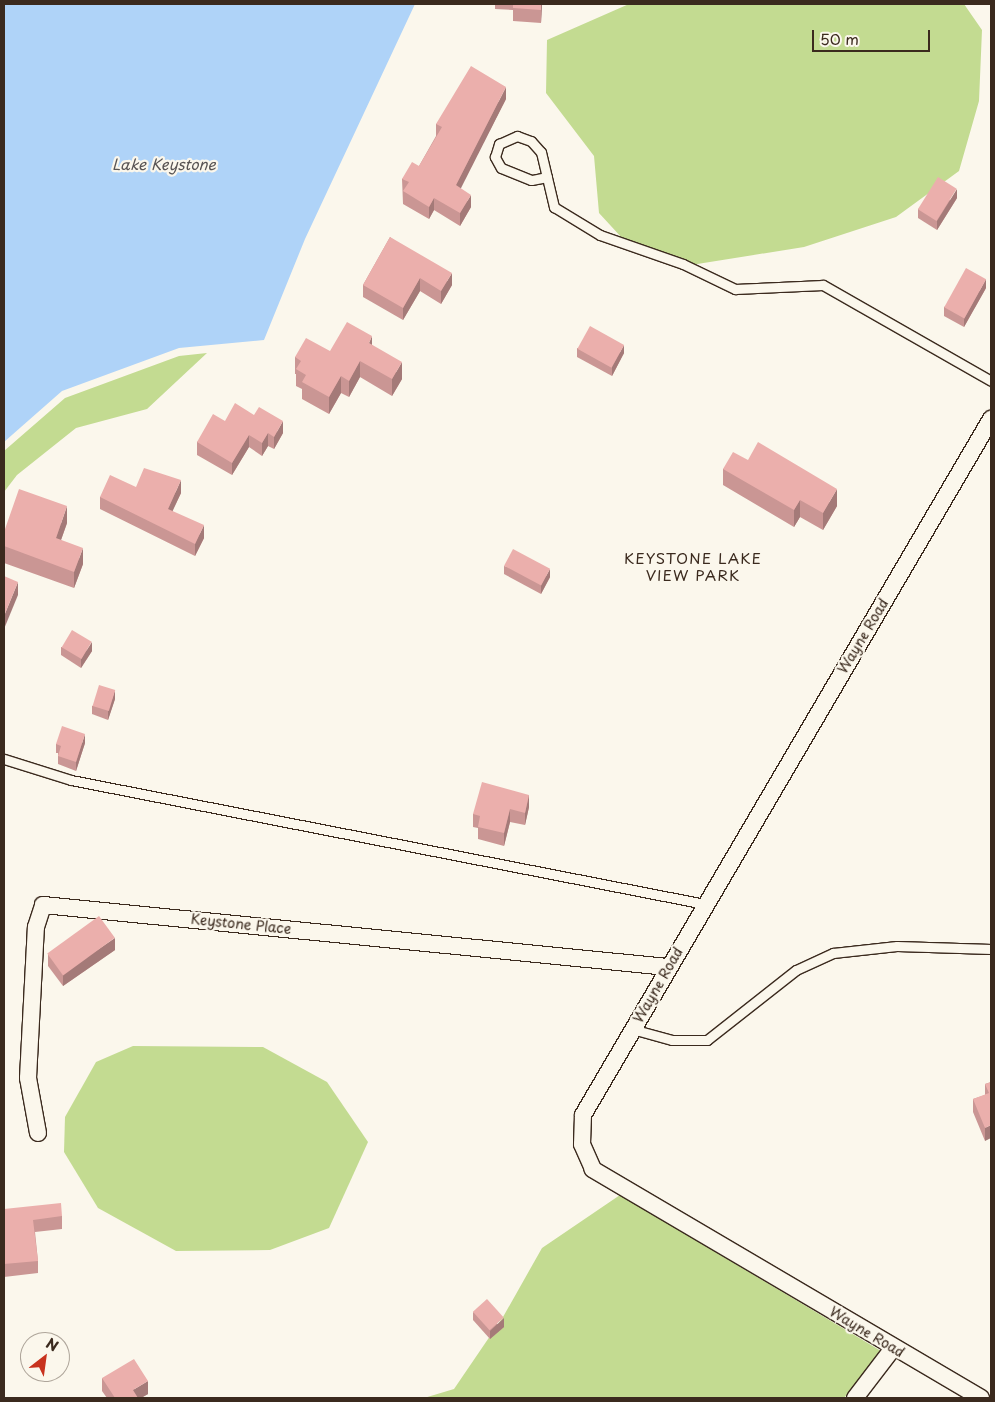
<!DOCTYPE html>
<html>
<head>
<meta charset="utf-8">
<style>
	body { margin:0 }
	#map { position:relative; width:995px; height:1402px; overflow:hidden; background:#fbf7ec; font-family:"Playpen Sans",sans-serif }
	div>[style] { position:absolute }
	.green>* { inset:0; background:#c3db91 }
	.water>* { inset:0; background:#afd3f8 }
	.roads { filter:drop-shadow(1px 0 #3b2a1e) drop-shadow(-1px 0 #3b2a1e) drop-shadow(0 1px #3b2a1e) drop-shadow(0 -1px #3b2a1e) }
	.lane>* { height:9px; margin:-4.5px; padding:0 4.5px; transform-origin:4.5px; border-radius:4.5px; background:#fbf7ec }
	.street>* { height:16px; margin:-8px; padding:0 8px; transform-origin:8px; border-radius:8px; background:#fbf7ec }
	.wall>* { inset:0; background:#ca9694 }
	.shaded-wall>* { inset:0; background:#a47a78 }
	.building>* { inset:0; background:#ebafac; transform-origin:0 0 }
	span { translate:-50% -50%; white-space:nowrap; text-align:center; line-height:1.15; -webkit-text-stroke:4.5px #fbf7ec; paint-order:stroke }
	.street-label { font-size:14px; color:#3b2a1e }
	.water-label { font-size:15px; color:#585454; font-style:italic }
	.neighbourhood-label { font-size:15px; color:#3b2a1e; letter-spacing:1px }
	.frame { position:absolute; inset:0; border:5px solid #3b2a1e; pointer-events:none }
	.north { position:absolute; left:20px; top:1332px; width:50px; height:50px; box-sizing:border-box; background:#fbf7ec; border:1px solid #aea59a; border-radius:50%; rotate:30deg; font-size:14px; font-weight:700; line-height:20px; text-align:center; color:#3b2a1e }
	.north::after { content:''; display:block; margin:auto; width:18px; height:22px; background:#c8321e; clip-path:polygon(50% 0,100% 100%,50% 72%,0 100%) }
	.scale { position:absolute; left:812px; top:30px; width:118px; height:22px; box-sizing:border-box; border:2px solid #3b2a1e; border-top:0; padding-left:6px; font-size:15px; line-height:18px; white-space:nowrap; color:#3b2a1e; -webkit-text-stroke:4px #fbf7ec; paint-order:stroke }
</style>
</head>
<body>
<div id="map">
	<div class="green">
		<i style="clip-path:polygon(629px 4px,964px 4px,982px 30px,979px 101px,959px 171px,896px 217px,804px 247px,691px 265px,634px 251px,599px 213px,594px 156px,546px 93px,547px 40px)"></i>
		<i style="clip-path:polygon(207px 353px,147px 409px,76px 428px,17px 475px,4px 492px,4px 451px,65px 398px,179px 356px)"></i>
		<i style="clip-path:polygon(133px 1046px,263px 1047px,327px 1082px,368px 1142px,329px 1228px,270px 1250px,176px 1251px,98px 1208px,64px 1152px,65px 1117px,96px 1062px)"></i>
		<i style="clip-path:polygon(620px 1195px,881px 1351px,844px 1398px,424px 1398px,454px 1389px,503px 1317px,542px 1248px)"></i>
	</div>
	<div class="water">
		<i style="clip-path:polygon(4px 4px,415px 4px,305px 239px,264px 340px,179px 348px,62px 391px,4px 442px)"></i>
	</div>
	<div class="roads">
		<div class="lane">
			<i style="left:547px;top:177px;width:16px;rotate:169deg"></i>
			<i style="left:531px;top:180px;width:32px;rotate:-158deg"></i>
			<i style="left:501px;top:168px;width:13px;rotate:-119deg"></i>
			<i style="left:495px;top:157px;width:14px;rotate:-73deg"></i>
			<i style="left:499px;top:144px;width:20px;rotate:-24deg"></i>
			<i style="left:517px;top:136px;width:15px;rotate:20deg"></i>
			<i style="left:531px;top:141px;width:15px;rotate:48deg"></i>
			<i style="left:541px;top:152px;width:57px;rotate:76.7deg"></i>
			<i style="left:554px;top:207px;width:54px;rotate:31.3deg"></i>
			<i style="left:600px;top:235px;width:88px;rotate:19.3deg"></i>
			<i style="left:683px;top:264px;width:58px;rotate:25.7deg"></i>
			<i style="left:735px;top:289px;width:88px;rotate:-2.6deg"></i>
			<i style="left:823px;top:285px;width:193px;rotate:29.7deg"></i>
			<i style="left:4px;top:759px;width:70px;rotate:17.4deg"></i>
			<i style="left:71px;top:780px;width:646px;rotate:11.07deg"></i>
			<i style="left:632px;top:1029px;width:41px;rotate:15.4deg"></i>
			<i style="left:672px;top:1040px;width:35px"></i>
			<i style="left:707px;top:1040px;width:113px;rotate:-38.2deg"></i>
			<i style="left:796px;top:970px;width:41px;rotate:-24.7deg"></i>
			<i style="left:833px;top:953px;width:64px;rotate:-6.2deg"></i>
			<i style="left:897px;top:946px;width:94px;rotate:1.8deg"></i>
		</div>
		<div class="street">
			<i style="left:38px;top:1133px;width:56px;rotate:-100.3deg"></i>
			<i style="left:28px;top:1078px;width:151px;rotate:-87deg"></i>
			<i style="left:36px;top:927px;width:23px;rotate:-72deg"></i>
			<i style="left:43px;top:905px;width:628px;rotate:5.67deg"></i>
			<i style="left:855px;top:1398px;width:64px;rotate:-52.6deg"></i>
			<i style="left:981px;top:1398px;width:451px;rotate:-149.5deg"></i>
			<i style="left:593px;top:1169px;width:27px;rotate:-114deg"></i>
			<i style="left:582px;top:1144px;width:29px;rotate:-88deg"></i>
			<i style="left:583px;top:1115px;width:807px;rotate:-59.62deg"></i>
		</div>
	</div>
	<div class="wall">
		<i style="clip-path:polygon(495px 4px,542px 4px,541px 23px,513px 21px,513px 10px,495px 9px)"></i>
		<i style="clip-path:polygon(506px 99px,460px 188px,471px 207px,460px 226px,434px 210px,429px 219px,403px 204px,402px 179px,419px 166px,436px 136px,436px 124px)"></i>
		<i style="clip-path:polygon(957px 198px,937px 230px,918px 218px,918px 209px)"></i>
		<i style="clip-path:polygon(390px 237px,452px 285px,441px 304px,420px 291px,403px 320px,363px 297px,363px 285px)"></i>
		<i style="clip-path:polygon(986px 288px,964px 327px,944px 316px,944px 307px)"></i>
		<i style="clip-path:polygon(372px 345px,402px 379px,392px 396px,360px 377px,349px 397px,341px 393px,329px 414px,302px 399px,302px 389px,296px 386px,296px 374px,295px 374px,295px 357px)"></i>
		<i style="clip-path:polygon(577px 348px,624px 353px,612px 376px,577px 357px)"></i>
		<i style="clip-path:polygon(225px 421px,283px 433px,274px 449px,268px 446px,262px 456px,249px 447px,232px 475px,197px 455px,197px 442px)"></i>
		<i style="clip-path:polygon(748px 460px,837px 506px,823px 530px,800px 517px,794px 527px,723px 485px,723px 469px)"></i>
		<i style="clip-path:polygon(136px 487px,181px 493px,172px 511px,204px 538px,195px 556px,100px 509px,100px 497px)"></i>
		<i style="clip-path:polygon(67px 523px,61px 540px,83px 564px,74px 588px,4px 563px,4px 532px)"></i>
		<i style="clip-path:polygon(504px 566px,550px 577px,541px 594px,504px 574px)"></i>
		<i style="clip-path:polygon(61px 647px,92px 651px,81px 668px,61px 655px)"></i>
		<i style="clip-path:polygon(115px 699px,108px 720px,92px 714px,92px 706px)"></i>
		<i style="clip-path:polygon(85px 743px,76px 771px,58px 764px,58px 753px,56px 753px,56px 744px)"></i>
		<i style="clip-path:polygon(529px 795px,529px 807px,525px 825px,510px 822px,504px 846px,478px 839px,478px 828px,473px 827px,473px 814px)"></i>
		<i style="clip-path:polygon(115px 950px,63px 986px,48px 966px,48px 954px)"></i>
		<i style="clip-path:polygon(991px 1082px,985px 1141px,973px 1112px,973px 1099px,985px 1095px,985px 1084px)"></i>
		<i style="clip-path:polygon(4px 1209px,62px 1216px,62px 1229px,35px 1232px,38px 1261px,38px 1273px,4px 1277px)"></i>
		<i style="clip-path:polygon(473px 1312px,504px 1327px,490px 1339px,473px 1320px)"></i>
		<i style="clip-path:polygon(102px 1378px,148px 1394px,141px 1398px,107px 1398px,102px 1391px)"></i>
	</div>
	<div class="shaded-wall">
		<i style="clip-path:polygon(541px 4px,542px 4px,541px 23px)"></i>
		<i style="clip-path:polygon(506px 87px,506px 99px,456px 198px,456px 185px)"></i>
		<i style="clip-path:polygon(957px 189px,957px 198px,937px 230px,937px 221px)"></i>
		<i style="clip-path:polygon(471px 195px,471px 207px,460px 226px,460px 213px)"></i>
		<i style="clip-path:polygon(434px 198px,434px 210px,429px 219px,429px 207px)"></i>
		<i style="clip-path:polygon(452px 273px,452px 285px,441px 304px,441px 291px)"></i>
		<i style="clip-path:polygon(420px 278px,420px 291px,403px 320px,403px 308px)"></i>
		<i style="clip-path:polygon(986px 279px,986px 288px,964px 327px,964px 319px)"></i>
		<i style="clip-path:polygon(372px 336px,372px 353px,369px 343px)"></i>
		<i style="clip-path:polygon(624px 345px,624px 353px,612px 376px,612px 367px)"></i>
		<i style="clip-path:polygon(360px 361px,360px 377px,349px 397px,349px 381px)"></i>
		<i style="clip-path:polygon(402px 362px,402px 379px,392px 396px,392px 379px)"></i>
		<i style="clip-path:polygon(341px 376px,341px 393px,329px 414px,329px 397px)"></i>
		<i style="clip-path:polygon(283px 421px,283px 433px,274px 449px,274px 437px)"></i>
		<i style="clip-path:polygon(268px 433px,268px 446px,262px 456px,262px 443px)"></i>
		<i style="clip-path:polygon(249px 435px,249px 447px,232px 475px,232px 463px)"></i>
		<i style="clip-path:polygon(181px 480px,181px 493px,168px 521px,168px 509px)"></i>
		<i style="clip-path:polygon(837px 489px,837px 506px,823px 530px,823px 513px)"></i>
		<i style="clip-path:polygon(800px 500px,800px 517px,794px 527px,794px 510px)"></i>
		<i style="clip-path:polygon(67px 506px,67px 523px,56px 554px,56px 538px)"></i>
		<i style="clip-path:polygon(204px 525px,204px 538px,195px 556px,195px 544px)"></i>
		<i style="clip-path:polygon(83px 548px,83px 564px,74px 588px,74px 572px)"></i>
		<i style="clip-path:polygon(550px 569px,550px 577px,541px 594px,541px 585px)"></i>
		<i style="clip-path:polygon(18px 582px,18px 595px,4px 629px,4px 616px)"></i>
		<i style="clip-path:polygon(92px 642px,92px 651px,81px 668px,81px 659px)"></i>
		<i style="clip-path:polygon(115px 690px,115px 699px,108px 720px,108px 711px)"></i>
		<i style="clip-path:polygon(85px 734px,85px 743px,76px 771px,76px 762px)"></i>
		<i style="clip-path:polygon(529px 795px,529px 807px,525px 825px,525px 813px)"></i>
		<i style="clip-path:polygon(510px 809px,510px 822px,504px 846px,504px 833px)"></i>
		<i style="clip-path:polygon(115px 938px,115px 950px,63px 986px,63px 973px)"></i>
		<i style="clip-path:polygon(991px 1125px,991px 1138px,985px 1141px,985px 1128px)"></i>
		<i style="clip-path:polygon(504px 1318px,504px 1327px,490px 1339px,490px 1331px)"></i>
		<i style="clip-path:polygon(148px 1381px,148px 1394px,141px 1398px,133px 1398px,133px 1390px)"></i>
	</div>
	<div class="building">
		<i style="clip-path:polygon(513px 4px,541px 4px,541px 10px,513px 8px)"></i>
		<i style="clip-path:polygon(471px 66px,506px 87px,456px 185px,471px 195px,460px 213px,434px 198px,429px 207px,403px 191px,409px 182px,402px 179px,412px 162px,419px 166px,442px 127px,436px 124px)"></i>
		<i style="left:938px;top:177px;width:22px;height:38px;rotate:32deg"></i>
		<i style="clip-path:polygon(390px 237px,452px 273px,441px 291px,420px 278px,403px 308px,363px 285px)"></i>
		<i style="left:966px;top:268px;width:23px;height:45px;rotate:29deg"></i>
		<i style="clip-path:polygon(347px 322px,372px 336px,369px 343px,402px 362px,392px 379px,360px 361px,349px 381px,341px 376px,329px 397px,302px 382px,306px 375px,296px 369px,301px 361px,295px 357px,306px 338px,330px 351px)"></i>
		<i style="left:590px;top:326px;width:39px;height:26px;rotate:29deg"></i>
		<i style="clip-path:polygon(235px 403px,254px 415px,259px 407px,283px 421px,274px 437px,268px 433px,262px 443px,249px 435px,232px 463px,197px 442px,213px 414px,225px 421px)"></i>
		<i style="clip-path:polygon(758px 442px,837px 489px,823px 513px,800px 500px,794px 510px,723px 469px,733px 452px,748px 460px)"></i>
		<i style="clip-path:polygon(144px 468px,181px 480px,168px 509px,204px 525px,195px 544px,100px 497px,110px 475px,136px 487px)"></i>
		<i style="clip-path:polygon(19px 489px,67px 506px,56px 538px,83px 548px,74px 572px,4px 546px,4px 532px)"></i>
		<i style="left:513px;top:549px;width:42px;height:19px;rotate:28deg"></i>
		<i style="clip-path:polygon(4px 576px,18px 582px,4px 616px)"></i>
		<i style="left:72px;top:630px;width:23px;height:20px;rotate:31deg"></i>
		<i style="left:99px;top:685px;width:17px;height:22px;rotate:17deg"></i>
		<i style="clip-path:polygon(62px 726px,85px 734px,76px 762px,58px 756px,61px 746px,56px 744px)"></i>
		<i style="clip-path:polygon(482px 782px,529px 795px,525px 813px,510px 809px,504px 833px,478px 827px,480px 816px,473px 814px)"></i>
		<i style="left:99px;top:916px;width:27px;height:64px;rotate:54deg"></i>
		<i style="clip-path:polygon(991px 1082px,991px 1125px,985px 1128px,973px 1099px,989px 1093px,985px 1084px)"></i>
		<i style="clip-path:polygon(61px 1203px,62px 1216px,33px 1220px,38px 1261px,4px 1264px,4px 1209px)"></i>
		<i style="left:487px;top:1299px;width:25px;height:19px;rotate:48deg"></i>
		<i style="clip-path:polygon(134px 1359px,148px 1381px,133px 1390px,138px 1398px,115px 1398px,102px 1378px)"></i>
	</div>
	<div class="street-label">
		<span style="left:863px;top:636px;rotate:-59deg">Wayne Road</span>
		<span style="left:241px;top:924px;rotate:6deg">Keystone Place</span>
		<span style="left:658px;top:985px;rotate:-60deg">Wayne Road</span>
		<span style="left:867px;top:1332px;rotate:31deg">Wayne Road</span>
	</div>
	<div class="water-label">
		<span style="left:164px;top:164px">Lake Keystone</span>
	</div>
	<div class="neighbourhood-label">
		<span style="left:693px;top:566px">KEYSTONE LAKE<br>VIEW PARK</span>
	</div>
	<div class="frame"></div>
	<div class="north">N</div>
	<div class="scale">50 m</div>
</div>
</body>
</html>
